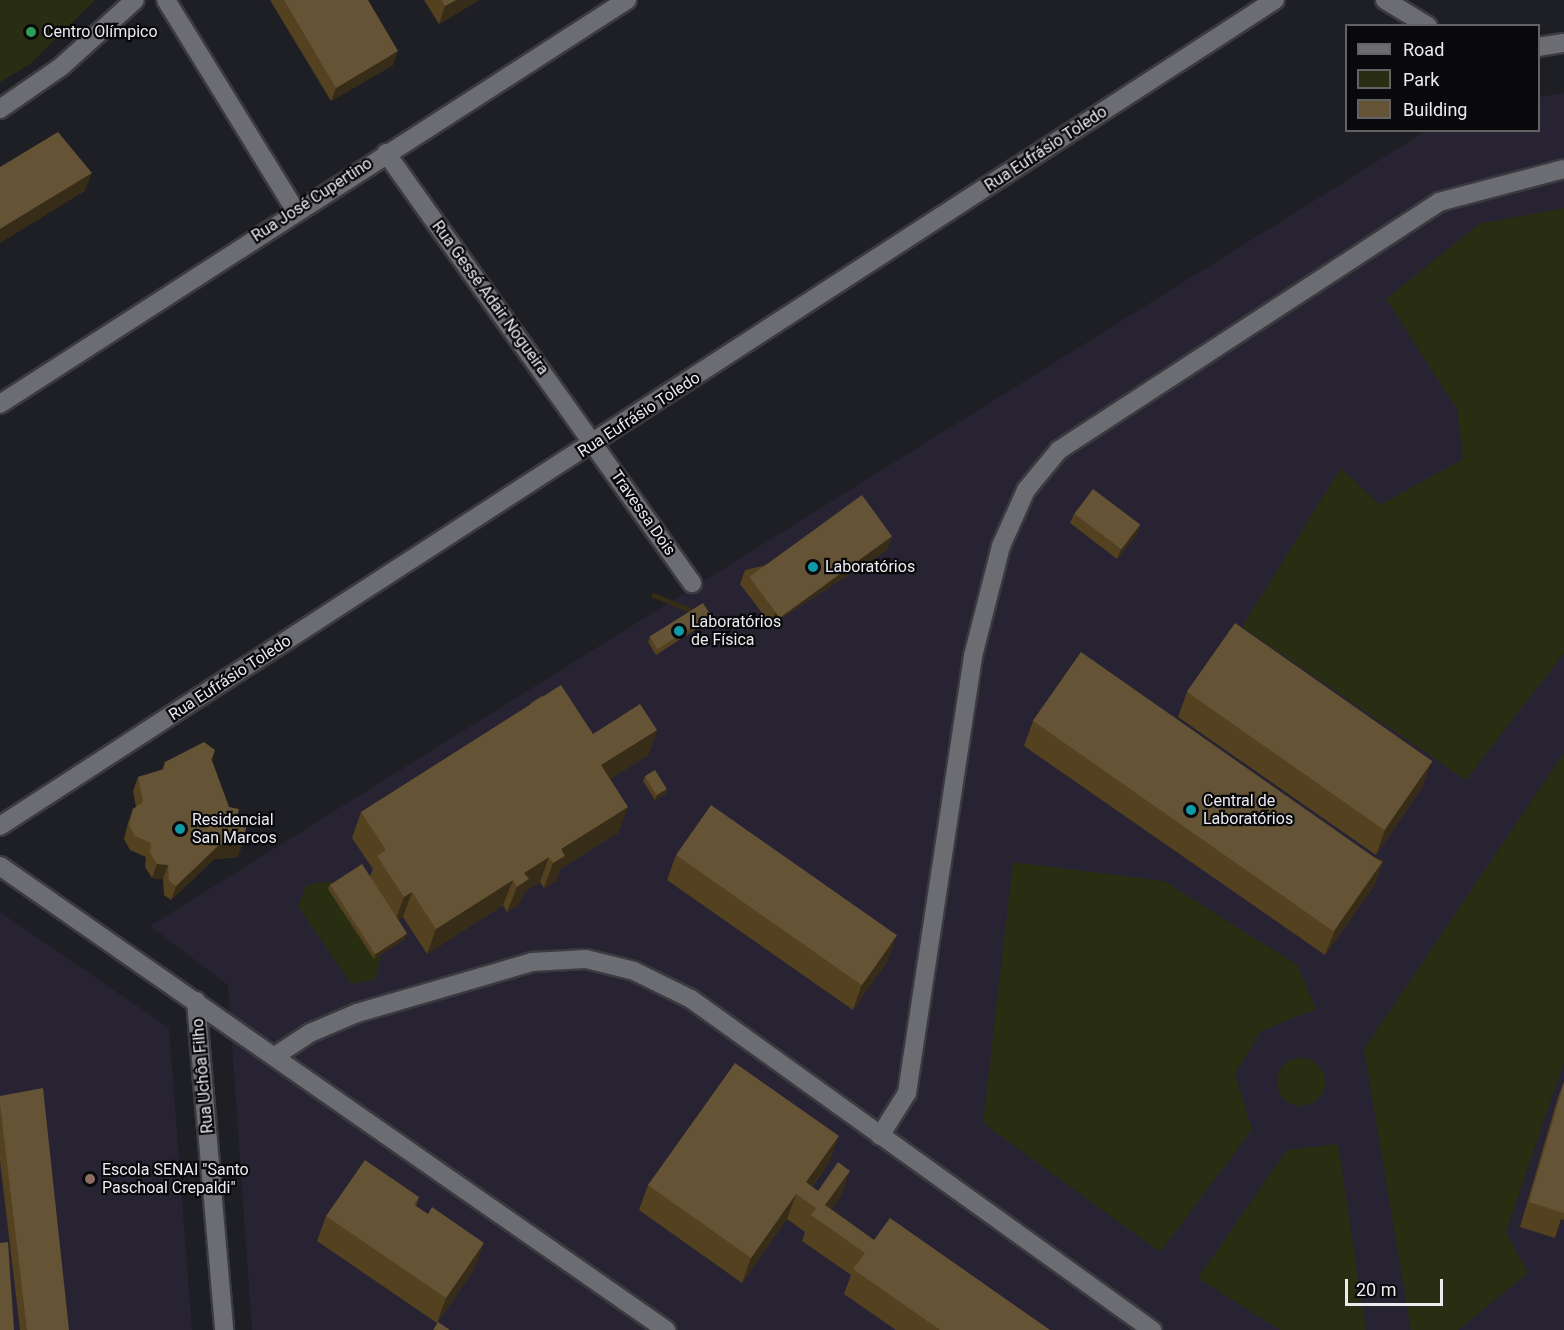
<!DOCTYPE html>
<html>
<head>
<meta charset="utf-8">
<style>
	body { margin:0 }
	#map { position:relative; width:1564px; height:1330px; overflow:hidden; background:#1e1f24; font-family:Roboto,sans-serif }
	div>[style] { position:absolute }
	.education>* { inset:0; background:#282333 }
	.green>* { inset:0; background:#292e13 }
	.round { border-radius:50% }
	.roads { filter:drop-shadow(2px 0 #3a3a3f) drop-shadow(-2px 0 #3a3a3f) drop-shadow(0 2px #3a3a3f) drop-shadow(0 -2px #3a3a3f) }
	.minor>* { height:18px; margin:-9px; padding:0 9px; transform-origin:9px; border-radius:9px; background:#6c6c73 }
	.wall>* { inset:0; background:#53411f }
	.shaded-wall>* { inset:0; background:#372c17; transform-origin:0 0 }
	.building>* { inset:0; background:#645335; transform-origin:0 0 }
	.dots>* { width:16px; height:16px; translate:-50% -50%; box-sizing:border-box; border:3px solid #09090b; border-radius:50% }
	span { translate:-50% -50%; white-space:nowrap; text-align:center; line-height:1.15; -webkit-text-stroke:4.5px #09090b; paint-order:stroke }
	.poi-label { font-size:16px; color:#ebebef }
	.left { translate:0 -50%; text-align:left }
	.street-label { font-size:16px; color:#ebebef }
	.legend { position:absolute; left:1345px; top:24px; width:195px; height:108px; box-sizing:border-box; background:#09090b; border:2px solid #636366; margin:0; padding:8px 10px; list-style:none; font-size:18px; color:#ebebef }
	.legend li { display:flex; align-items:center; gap:12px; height:30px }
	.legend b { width:30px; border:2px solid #636366 }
	.scale { position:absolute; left:1345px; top:1279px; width:98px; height:27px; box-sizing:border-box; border:3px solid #ebebef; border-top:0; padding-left:8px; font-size:18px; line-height:21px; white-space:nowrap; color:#ebebef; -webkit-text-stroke:4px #09090b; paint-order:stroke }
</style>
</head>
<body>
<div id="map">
	<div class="education">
		<i style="clip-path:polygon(1564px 93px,1564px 1330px,252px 1330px,228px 985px,150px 926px,1426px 131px,1538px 130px,1539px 97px)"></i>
		<i style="clip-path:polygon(0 912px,169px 1028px,192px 1330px,0 1330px)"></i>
	</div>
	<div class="green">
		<i style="clip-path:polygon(0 0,95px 0,30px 64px,0 82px)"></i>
		<i style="clip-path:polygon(1564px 208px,1564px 653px,1466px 780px,1242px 627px,1341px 468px,1380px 505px,1463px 459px,1457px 409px,1386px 299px,1479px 224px)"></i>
		<i style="clip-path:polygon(1564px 753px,1564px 1062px,1506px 1232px,1528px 1273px,1458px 1330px,1411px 1330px,1364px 1049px)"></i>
		<i style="clip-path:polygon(1013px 862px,1164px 881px,1297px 965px,1316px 1009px,1261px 1031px,1235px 1074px,1252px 1130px,1160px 1252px,983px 1123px)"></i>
		<i style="clip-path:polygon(330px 881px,381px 958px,375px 980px,351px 984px,298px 906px,306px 885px)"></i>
		<i class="round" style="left:1277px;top:1058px;width:48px;height:48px"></i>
		<i style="clip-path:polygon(1338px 1144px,1366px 1330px,1280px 1330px,1198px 1278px,1287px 1150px)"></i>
	</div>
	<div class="roads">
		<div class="minor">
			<i style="left:166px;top:0;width:246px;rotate:58.4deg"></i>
			<i style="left:1385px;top:0;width:50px;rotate:31.2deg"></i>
			<i style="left:1538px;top:47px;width:26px;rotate:-9deg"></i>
			<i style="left:0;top:109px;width:75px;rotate:-34.7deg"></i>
			<i style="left:62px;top:66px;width:98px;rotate:-42.1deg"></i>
			<i style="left:386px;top:153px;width:528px;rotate:54.56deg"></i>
			<i style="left:0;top:404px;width:746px;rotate:-32.8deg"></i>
			<i style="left:0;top:826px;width:1519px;rotate:-32.94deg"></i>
			<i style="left:0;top:866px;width:812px;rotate:34.86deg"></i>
			<i style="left:196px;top:1001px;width:330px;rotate:85.1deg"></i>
			<i style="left:275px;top:1056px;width:42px;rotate:-33.3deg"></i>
			<i style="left:310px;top:1033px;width:51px;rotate:-23.1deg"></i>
			<i style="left:357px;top:1013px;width:182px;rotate:-16.2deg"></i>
			<i style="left:532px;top:962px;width:54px;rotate:-3.2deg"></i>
			<i style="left:586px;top:959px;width:49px;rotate:14deg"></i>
			<i style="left:634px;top:971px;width:64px;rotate:26.2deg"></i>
			<i style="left:691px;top:999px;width:568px;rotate:35.68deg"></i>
			<i style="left:880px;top:1136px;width:51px;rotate:-57.9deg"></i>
			<i style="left:907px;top:1093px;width:442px;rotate:-81.4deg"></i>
			<i style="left:973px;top:656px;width:114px;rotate:-75.7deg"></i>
			<i style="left:1001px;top:546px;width:61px;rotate:-65.9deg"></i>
			<i style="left:1026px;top:490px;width:52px;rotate:-50.5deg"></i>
			<i style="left:1059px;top:450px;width:454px;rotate:-33.1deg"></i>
			<i style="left:1439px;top:202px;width:129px;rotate:-14.8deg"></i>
		</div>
	</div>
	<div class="wall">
		<i style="clip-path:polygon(270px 0,368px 0,393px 65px,331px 101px)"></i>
		<i style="clip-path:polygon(424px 0,479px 0,439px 24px)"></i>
		<i style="clip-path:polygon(1074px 514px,1140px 525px,1137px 534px,1117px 559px,1070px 523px)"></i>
		<i style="clip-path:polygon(892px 536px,887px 550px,771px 625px,740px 584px,745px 570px)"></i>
		<i style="clip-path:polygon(711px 616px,709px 621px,656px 655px,648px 642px,650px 637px)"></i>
		<i style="clip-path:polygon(1187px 692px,1423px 786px,1376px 855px,1178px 717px)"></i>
		<i style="clip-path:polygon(531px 703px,593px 734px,657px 730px,648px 755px,610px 779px,619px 832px,560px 869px,556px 881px,544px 888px,540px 882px,524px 892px,519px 904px,507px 912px,503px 905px,427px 954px,403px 917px,398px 920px,405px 939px,374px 959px,328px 889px,330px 884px,370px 876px,373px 869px,352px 838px,361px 812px,530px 705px)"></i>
		<i style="clip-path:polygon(1033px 721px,1383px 861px,1374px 886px,1325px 955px,1024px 746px)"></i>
		<i style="clip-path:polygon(215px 750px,212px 760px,229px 807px,236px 821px,238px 857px,214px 859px,171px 900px,164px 895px,163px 879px,152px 878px,145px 867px,146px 857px,130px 850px,124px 839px,128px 823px,133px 809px,136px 807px,133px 791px,138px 777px,162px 770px,165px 762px)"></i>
		<i style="clip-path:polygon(645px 776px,667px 789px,665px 794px,655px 800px,643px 781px)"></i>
		<i style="clip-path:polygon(676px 855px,888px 960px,853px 1010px,667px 880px)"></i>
		<i style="clip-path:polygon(1564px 1081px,1564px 1220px,1561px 1219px,1555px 1238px,1520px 1227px,1558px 1097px)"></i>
		<i style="clip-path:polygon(0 1096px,69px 1330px,20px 1330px,0 1161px)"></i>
		<i style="clip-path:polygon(830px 1161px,812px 1187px,818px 1191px,841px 1196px,831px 1209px,874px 1240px,1050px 1330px,896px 1330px,844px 1294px,851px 1275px,802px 1241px,805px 1232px,787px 1219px,742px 1283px,639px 1210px,648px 1185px)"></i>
		<i style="clip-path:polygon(419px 1197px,416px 1206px,428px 1214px,475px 1268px,437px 1323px,317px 1241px,326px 1216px)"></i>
	</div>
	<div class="shaded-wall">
		<i style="clip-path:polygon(456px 0,479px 0,439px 24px,445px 6px)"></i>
		<i style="clip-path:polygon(398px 51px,393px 65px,331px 101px,336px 88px)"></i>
		<i style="clip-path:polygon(92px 173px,85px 191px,0 243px,0 229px)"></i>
		<i style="clip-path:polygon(1140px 525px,1137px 534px,1117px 559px,1121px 549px)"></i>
		<i style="clip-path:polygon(892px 536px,887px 550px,771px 625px,776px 611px)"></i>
		<i style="left:711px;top:616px;width:5px;height:63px;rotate:112deg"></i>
		<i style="clip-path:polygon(657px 730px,648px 755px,592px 791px,601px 765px)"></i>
		<i style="clip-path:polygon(1432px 761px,1423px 786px,1376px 855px,1385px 830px)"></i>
		<i style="clip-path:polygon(667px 789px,665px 794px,655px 800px,657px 795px)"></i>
		<i style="clip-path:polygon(628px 807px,619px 832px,560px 869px,556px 881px,544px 888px,553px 863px,561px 849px)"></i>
		<i style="clip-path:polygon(243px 843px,238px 857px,214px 859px,171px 900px,176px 886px,219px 845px)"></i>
		<i style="clip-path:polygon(549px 857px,540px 882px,524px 892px,519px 904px,507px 912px,517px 887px,524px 873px)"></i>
		<i style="clip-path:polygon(1383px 861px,1374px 886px,1325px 955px,1335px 930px)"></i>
		<i style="clip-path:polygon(157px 864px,168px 865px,163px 879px,152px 878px)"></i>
		<i style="clip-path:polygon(513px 880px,503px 905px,427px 954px,436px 929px)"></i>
		<i style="clip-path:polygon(412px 892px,403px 917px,395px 922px,404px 897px)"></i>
		<i style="clip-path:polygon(407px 934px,405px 939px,374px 959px,375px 954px)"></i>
		<i style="clip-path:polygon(897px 935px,888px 960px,853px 1010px,862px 984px)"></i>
		<i style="clip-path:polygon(839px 1136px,830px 1161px,803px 1199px,806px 1182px)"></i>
		<i style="clip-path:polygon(850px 1171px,841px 1196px,822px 1223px,825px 1205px)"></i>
		<i style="clip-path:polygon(796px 1194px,787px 1219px,742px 1283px,751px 1258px)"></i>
		<i style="clip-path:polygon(484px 1243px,475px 1268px,437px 1323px,446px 1298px)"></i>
	</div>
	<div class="building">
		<i style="clip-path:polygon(284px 0,368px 0,398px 51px,336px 88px)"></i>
		<i style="clip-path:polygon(442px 0,456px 0,445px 6px)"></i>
		<i style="clip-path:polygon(58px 132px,92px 173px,0 229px,0 167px)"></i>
		<i style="left:1093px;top:489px;width:59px;height:31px;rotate:37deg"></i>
		<i style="left:862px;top:495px;width:51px;height:139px;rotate:54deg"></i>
		<i style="left:703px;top:603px;width:15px;height:63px;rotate:58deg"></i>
		<i style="left:1235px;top:623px;width:241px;height:84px;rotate:35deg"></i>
		<i style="left:1081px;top:652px;width:367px;height:84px;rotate:35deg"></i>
		<i style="clip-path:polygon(561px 685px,593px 734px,640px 704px,657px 730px,601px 765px,628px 807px,561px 849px,565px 856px,553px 863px,549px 857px,524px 873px,529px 879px,517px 887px,513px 880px,436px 929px,412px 892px,404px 897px,377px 856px,386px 850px,361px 812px)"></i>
		<i style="clip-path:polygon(542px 696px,543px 697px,531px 704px,531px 703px)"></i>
		<i style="clip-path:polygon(204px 742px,215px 750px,211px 759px,229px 807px,239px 809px,236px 821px,247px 823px,243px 843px,219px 845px,176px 886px,169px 881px,168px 865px,157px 864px,150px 853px,151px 843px,135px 836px,129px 825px,133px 809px,143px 802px,138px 777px,164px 769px,165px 762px)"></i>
		<i style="left:655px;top:770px;width:22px;height:12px;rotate:58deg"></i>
		<i style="left:711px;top:805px;width:227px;height:61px;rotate:35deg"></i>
		<i style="left:362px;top:864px;width:83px;height:38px;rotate:57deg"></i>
		<i style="clip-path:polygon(735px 1063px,839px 1136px,806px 1182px,818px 1191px,838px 1162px,850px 1171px,825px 1205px,874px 1240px,890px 1218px,1050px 1330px,940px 1330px,853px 1269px,865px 1253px,811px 1215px,816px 1208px,796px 1194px,751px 1258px,648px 1185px)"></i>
		<i style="clip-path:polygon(1564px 1083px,1564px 1213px,1529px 1202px)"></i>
		<i style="clip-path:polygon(43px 1088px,69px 1330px,27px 1330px,0 1104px,0 1096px)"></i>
		<i style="clip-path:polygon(365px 1160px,419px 1197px,414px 1205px,428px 1214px,432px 1207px,484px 1243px,446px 1298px,326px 1216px)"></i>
		<i style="clip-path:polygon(8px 1242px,14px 1330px,0 1330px,0 1243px)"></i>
		<i style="clip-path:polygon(438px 1322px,450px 1330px,433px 1330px)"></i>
	</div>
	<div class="dots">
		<i style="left:31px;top:32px;background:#2e9e5b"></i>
		<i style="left:813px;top:567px;background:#0f9aa8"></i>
		<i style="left:679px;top:631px;background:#0f9aa8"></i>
		<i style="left:1191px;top:810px;background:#0f9aa8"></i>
		<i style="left:180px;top:829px;background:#0f9aa8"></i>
		<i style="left:90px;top:1179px;background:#8d6e63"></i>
	</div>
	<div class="poi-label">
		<span class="left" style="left:43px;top:32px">Centro Olímpico</span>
		<span class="left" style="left:825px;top:567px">Laboratórios</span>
		<span class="left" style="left:691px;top:631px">Laboratórios<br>de Física</span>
		<span class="left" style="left:1203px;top:810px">Central de<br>Laboratórios</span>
		<span class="left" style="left:192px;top:829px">Residencial<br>San Marcos</span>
		<span class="left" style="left:102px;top:1179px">Escola SENAI "Santo<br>Paschoal Crepaldi"</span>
	</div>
	<div class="street-label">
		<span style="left:1046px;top:149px;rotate:-33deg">Rua Eufrásio Toledo</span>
		<span style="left:312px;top:200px;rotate:-33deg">Rua José Cupertino</span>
		<span style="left:490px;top:298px;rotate:54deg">Rua Gessé Adair Nogueira</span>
		<span style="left:639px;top:415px;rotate:-33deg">Rua Eufrásio Toledo</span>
		<span style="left:643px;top:513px;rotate:55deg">Travessa Dois</span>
		<span style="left:230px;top:678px;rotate:-33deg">Rua Eufrásio Toledo</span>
		<span style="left:203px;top:1076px;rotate:-95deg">Rua Uchôa Filho</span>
	</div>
	<ul class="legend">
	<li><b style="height:8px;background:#6c6c73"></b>Road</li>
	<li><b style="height:16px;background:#292e13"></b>Park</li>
	<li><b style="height:16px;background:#645335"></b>Building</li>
	</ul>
	<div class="scale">20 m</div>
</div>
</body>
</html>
